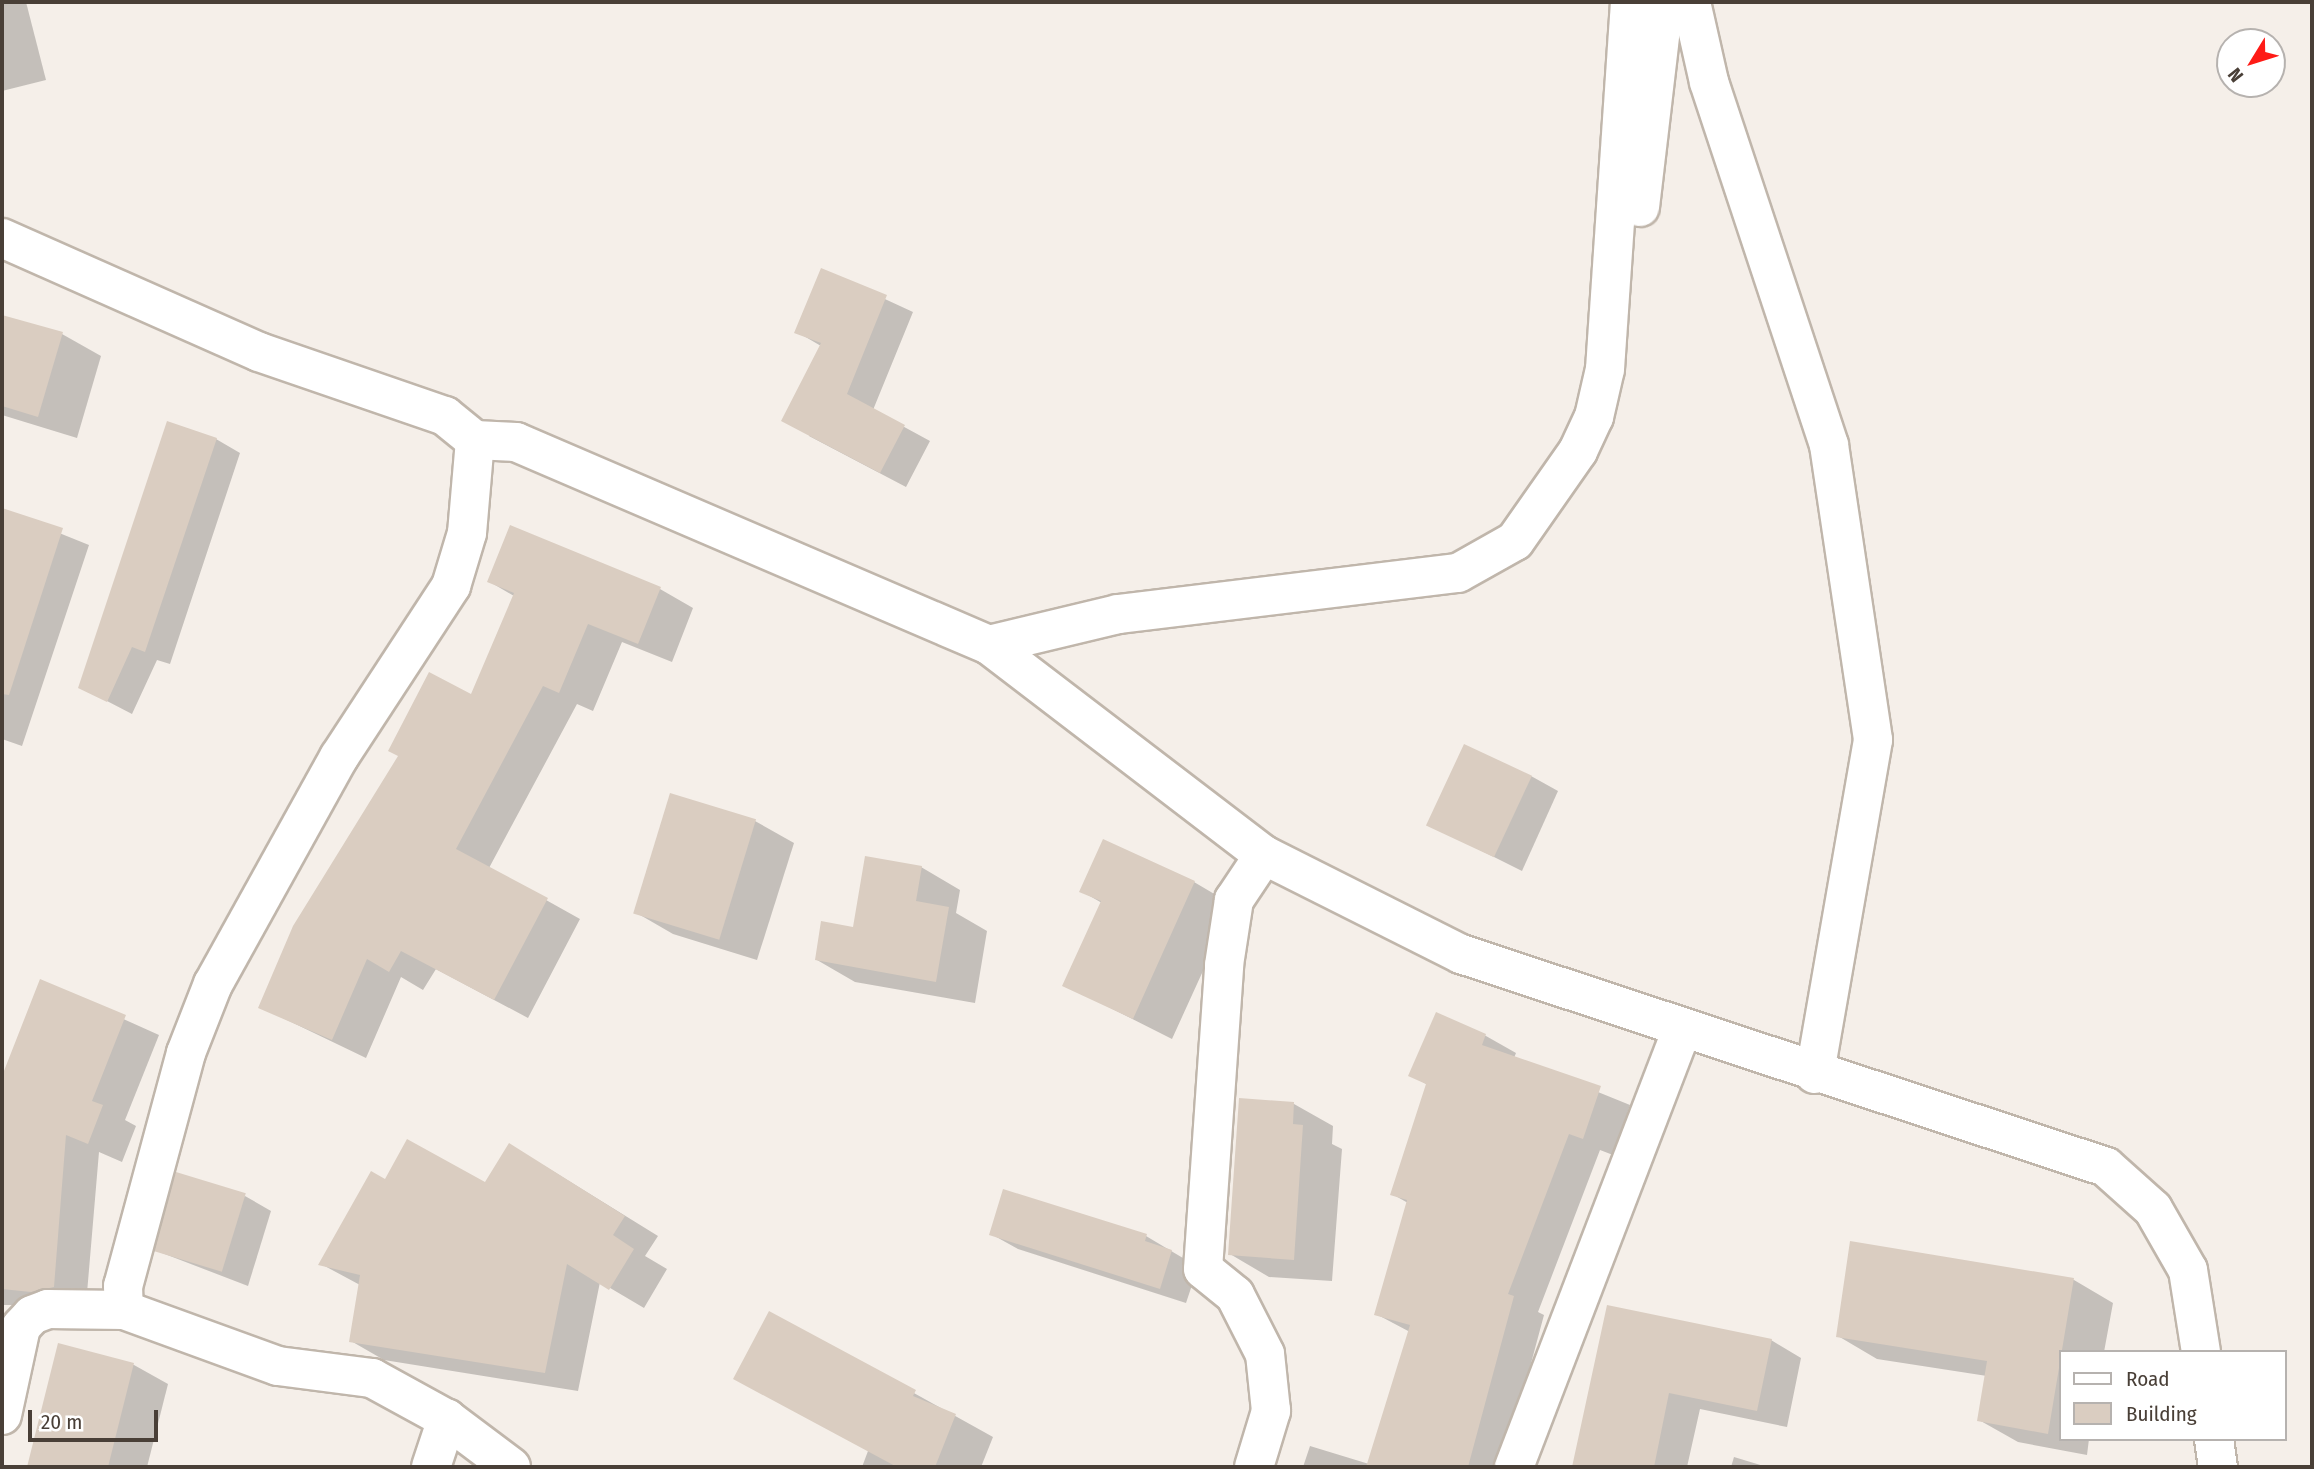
<!DOCTYPE html>
<html>
<head>
<meta charset="utf-8">
<style>
	body { margin:0 }
	#map { position:relative; width:2314px; height:1469px; overflow:hidden; background:#f5efe9; font-family:"Fira Sans Condensed",sans-serif }
	div>[style] { position:absolute }
	.shadow>* { inset:0; background:#0003 }
	.building>* { inset:0; background:#dacdc1; transform-origin:0 0 }
	.roads { filter:drop-shadow(2px 0 #c0b6ab) drop-shadow(-2px 0 #c0b6ab) drop-shadow(0 2px #c0b6ab) drop-shadow(0 -2px #c0b6ab) }
	.minor>* { height:38px; margin:-19px; padding:0 19px; transform-origin:19px; border-radius:19px; background:#fff }
	span { translate:-50% -50%; white-space:nowrap; text-align:center; line-height:1.15; -webkit-text-stroke:7px #fff; paint-order:stroke }
	.frame { position:absolute; inset:0; border:4px solid #493f37; pointer-events:none }
	.legend { position:absolute; left:2059px; top:1350px; width:228px; height:91px; box-sizing:border-box; background:#fff; border:2px solid #b6b2af; margin:0; padding:9px 12px; list-style:none; font-size:21px; color:#493f37 }
	.legend li { display:flex; align-items:center; gap:14px; height:35px }
	.legend b { width:35px; border:2px solid #b6b2af }
	.north { position:absolute; left:2216px; top:28px; width:70px; height:70px; box-sizing:border-box; background:#fff; border:2px solid #b6b2af; border-radius:50%; rotate:232deg; font-size:19px; font-weight:700; line-height:28px; text-align:center; color:#493f37 }
	.north::after { content:''; display:block; margin:auto; width:24px; height:32px; background:#fe1b16; clip-path:polygon(50% 0,100% 100%,50% 72%,0 100%) }
	.scale { position:absolute; left:28px; top:1410px; width:130px; height:32px; box-sizing:border-box; border:4px solid #493f37; border-top:0; padding-left:9px; font-size:21px; line-height:24px; white-space:nowrap; color:#493f37; -webkit-text-stroke:5px #fff; paint-order:stroke }
</style>
</head>
<body>
<div id="map">
	<div class="shadow">
		<i style="clip-path:polygon(2px 2px,26px 2px,46px 80px,2px 91px)"></i>
		<i style="clip-path:polygon(822px 270px,913px 312px,873px 410px,930px 441px,906px 487px,809px 436px,821px 346px,797px 332px)"></i>
		<i style="clip-path:polygon(2px 316px,62px 334px,101px 356px,77px 438px,2px 415px)"></i>
		<i style="clip-path:polygon(216px 439px,240px 453px,170px 664px,157px 660px,132px 714px,80px 687px)"></i>
		<i style="clip-path:polygon(2px 510px,89px 545px,22px 746px,2px 739px)"></i>
		<i style="clip-path:polygon(490px 582px,660px 589px,693px 608px,672px 662px,622px 642px,593px 711px,577px 704px,489px 868px,580px 919px,528px 1018px,436px 969px,423px 990px,401px 977px,366px 1058px,260px 1007px,471px 697px,514px 596px)"></i>
		<i style="clip-path:polygon(1531px 776px,1558px 791px,1522px 871px,1430px 825px)"></i>
		<i style="clip-path:polygon(755px 821px,794px 843px,757px 960px,673px 934px,635px 912px)"></i>
		<i style="clip-path:polygon(921px 867px,960px 890px,956px 913px,987px 931px,975px 1003px,855px 982px,817px 960px)"></i>
		<i style="clip-path:polygon(1194px 882px,1233px 905px,1172px 1039px,1065px 985px,1102px 903px,1081px 891px)"></i>
		<i style="clip-path:polygon(41px 982px,159px 1035px,125px 1120px,136px 1126px,122px 1162px,99px 1152px,86px 1305px,2px 1305px,2px 1081px)"></i>
		<i style="clip-path:polygon(1437px 1014px,1486px 1036px,1516px 1053px,1514px 1058px,1630px 1105px,1613px 1155px,1600px 1150px,1538px 1312px,1544px 1315px,1503px 1467px,1303px 1467px,1310px 1446px,1369px 1464px,1410px 1332px,1376px 1314px,1408px 1203px,1392px 1194px,1428px 1085px,1410px 1075px)"></i>
		<i style="clip-path:polygon(1241px 1100px,1294px 1104px,1333px 1126px,1332px 1144px,1342px 1149px,1332px 1281px,1269px 1277px,1230px 1254px)"></i>
		<i style="clip-path:polygon(543px 1165px,658px 1236px,645px 1256px,667px 1269px,644px 1308px,600px 1282px,578px 1391px,384px 1360px,351px 1341px,360px 1285px,321px 1264px,386px 1181px,485px 1185px)"></i>
		<i style="clip-path:polygon(245px 1196px,271px 1211px,248px 1286px,157px 1251px)"></i>
		<i style="clip-path:polygon(991px 1234px,1146px 1236px,1198px 1267px,1186px 1303px,1018px 1249px)"></i>
		<i style="clip-path:polygon(1852px 1243px,2074px 1280px,2113px 1303px,2104px 1352px,2060px 1352px,2060px 1439px,2089px 1439px,2087px 1455px,2018px 1442px,1979px 1420px,1987px 1376px,1877px 1359px,1838px 1336px)"></i>
		<i style="clip-path:polygon(1608px 1307px,1771px 1340px,1801px 1358px,1787px 1427px,1700px 1409px,1687px 1467px,1574px 1467px)"></i>
		<i style="clip-path:polygon(770px 1313px,993px 1437px,981px 1467px,862px 1467px,868px 1451px)"></i>
		<i style="clip-path:polygon(59px 1345px,134px 1365px,168px 1384px,147px 1467px,28px 1467px)"></i>
		<i style="clip-path:polygon(1734px 1457px,1767px 1467px,1731px 1467px)"></i>
	</div>
	<div class="building">
		<i style="clip-path:polygon(821px 268px,887px 295px,847px 394px,905px 425px,880px 473px,781px 421px,821px 343px,794px 333px)"></i>
		<i style="clip-path:polygon(2px 315px,63px 332px,38px 417px,2px 406px)"></i>
		<i style="clip-path:polygon(167px 421px,217px 438px,145px 652px,132px 647px,107px 702px,78px 688px)"></i>
		<i style="clip-path:polygon(2px 508px,63px 528px,9px 695px,2px 694px)"></i>
		<i style="clip-path:polygon(510px 525px,661px 587px,638px 644px,588px 624px,559px 693px,543px 686px,456px 849px,548px 898px,494px 1000px,401px 951px,389px 972px,367px 959px,332px 1040px,258px 1008px,293px 926px,398px 756px,388px 751px,429px 672px,471px 694px,514px 593px,487px 582px)"></i>
		<i style="left:1464px;top:744px;width:75px;height:90px;rotate:25deg"></i>
		<i style="left:670px;top:793px;width:90px;height:126px;rotate:17deg"></i>
		<i style="clip-path:polygon(1103px 839px,1195px 881px,1133px 1019px,1062px 986px,1101px 901px,1079px 892px)"></i>
		<i style="clip-path:polygon(865px 856px,922px 866px,916px 901px,949px 907px,936px 982px,815px 960px,821px 921px,853px 927px)"></i>
		<i style="clip-path:polygon(40px 979px,126px 1015px,92px 1101px,103px 1105px,88px 1144px,66px 1135px,54px 1287px,31px 1292px,2px 1289px,2px 1076px)"></i>
		<i style="clip-path:polygon(1436px 1012px,1486px 1034px,1482px 1045px,1601px 1086px,1583px 1139px,1569px 1134px,1508px 1294px,1514px 1296px,1468px 1467px,1366px 1467px,1410px 1325px,1374px 1315px,1407px 1200px,1390px 1195px,1426px 1084px,1408px 1076px)"></i>
		<i style="clip-path:polygon(1239px 1098px,1294px 1102px,1293px 1124px,1303px 1125px,1294px 1260px,1228px 1255px)"></i>
		<i style="clip-path:polygon(407px 1139px,485px 1182px,509px 1143px,625px 1216px,613px 1235px,634px 1249px,609px 1290px,567px 1264px,545px 1373px,349px 1342px,360px 1275px,318px 1265px,371px 1171px,385px 1179px)"></i>
		<i style="left:176px;top:1172px;width:73px;height:82px;rotate:17deg"></i>
		<i style="clip-path:polygon(1003px 1189px,1147px 1234px,1145px 1241px,1172px 1250px,1160px 1289px,989px 1235px)"></i>
		<i style="clip-path:polygon(1850px 1241px,2074px 1278px,2048px 1434px,1977px 1421px,1987px 1361px,1836px 1337px)"></i>
		<i style="clip-path:polygon(1607px 1305px,1772px 1339px,1757px 1411px,1669px 1393px,1654px 1467px,1572px 1467px)"></i>
		<i style="clip-path:polygon(769px 1311px,916px 1390px,913px 1396px,956px 1414px,935px 1467px,897px 1467px,733px 1379px)"></i>
		<i style="clip-path:polygon(58px 1343px,134px 1363px,108px 1467px,27px 1467px)"></i>
	</div>
	<div class="roads">
		<div class="minor">
			<i style="left:1691px;top:2px;width:82px;rotate:77.3deg"></i>
			<i style="left:1709px;top:82px;width:382px;rotate:71.7deg"></i>
			<i style="left:1829px;top:445px;width:298px;rotate:81.5deg"></i>
			<i style="left:1873px;top:740px;width:339px;rotate:99.9deg"></i>
			<i style="left:1640px;top:207px;width:206px;rotate:-83.3deg"></i>
			<i style="left:2px;top:238px;width:281px;rotate:23.9deg"></i>
			<i style="left:259px;top:352px;width:197px;rotate:19deg"></i>
			<i style="left:445px;top:416px;width:38px;rotate:39deg"></i>
			<i style="left:475px;top:440px;width:41px;rotate:2.8deg"></i>
			<i style="left:516px;top:442px;width:515px;rotate:23.23deg"></i>
			<i style="left:989px;top:645px;width:346px;rotate:37.4deg"></i>
			<i style="left:1264px;top:855px;width:220px;rotate:26.7deg"></i>
			<i style="left:1461px;top:954px;width:679px;rotate:18.27deg"></i>
			<i style="left:2106px;top:1167px;width:63px;rotate:41.8deg"></i>
			<i style="left:2153px;top:1209px;width:70px;rotate:60.2deg"></i>
			<i style="left:2188px;top:1270px;width:83px;rotate:81deg"></i>
			<i style="left:475px;top:440px;width:93px;rotate:94.9deg"></i>
			<i style="left:467px;top:533px;width:55px;rotate:106.8deg"></i>
			<i style="left:451px;top:586px;width:204px;rotate:123.2deg"></i>
			<i style="left:339px;top:757px;width:260px;rotate:119deg"></i>
			<i style="left:213px;top:984px;width:74px;rotate:111.4deg"></i>
			<i style="left:186px;top:1053px;width:241px;rotate:105.1deg"></i>
			<i style="left:123px;top:1286px;width:24px;rotate:88deg"></i>
			<i style="left:124px;top:1310px;width:164px;rotate:20deg"></i>
			<i style="left:278px;top:1366px;width:95px;rotate:7.3deg"></i>
			<i style="left:372px;top:1378px;width:85px;rotate:28.7deg"></i>
			<i style="left:447px;top:1419px;width:80px;rotate:36.9deg"></i>
			<i style="left:989px;top:645px;width:133px;rotate:-13.5deg"></i>
			<i style="left:1118px;top:614px;width:342px;rotate:-6.9deg"></i>
			<i style="left:1458px;top:573px;width:65px;rotate:-29.3deg"></i>
			<i style="left:1515px;top:541px;width:110px;rotate:-55deg"></i>
			<i style="left:1578px;top:451px;width:38px;rotate:-65deg"></i>
			<i style="left:1594px;top:417px;width:49px;rotate:-77.1deg"></i>
			<i style="left:1605px;top:369px;width:368px;rotate:-86.1deg"></i>
			<i style="left:2px;top:1415px;width:90px;rotate:-77.8deg"></i>
			<i style="left:21px;top:1327px;width:16px;rotate:-47deg"></i>
			<i style="left:32px;top:1315px;width:17px;rotate:-21deg"></i>
			<i style="left:48px;top:1309px;width:76px;rotate:0.8deg"></i>
			<i style="left:2214px;top:1439px;width:28px;rotate:82deg"></i>
			<i style="left:431px;top:1467px;width:51px;rotate:-71.6deg"></i>
			<i style="left:1254px;top:1467px;width:59px;rotate:-73.1deg"></i>
			<i style="left:1271px;top:1411px;width:57px;rotate:-96deg"></i>
			<i style="left:1265px;top:1354px;width:66px;rotate:-117deg"></i>
			<i style="left:1235px;top:1295px;width:41px;rotate:-140.9deg"></i>
			<i style="left:1203px;top:1269px;width:305px;rotate:-86deg"></i>
			<i style="left:1224px;top:965px;width:66px;rotate:-81.3deg"></i>
			<i style="left:1234px;top:900px;width:54px;rotate:-56.3deg"></i>
			<i style="left:1514px;top:1467px;width:467px;rotate:-69deg"></i>
		</div>
	</div>
	<div class="frame"></div>
	<ul class="legend">
	<li><b style="height:9px;background:#fff"></b>Road</li>
	<li><b style="height:19px;background:#dacdc1"></b>Building</li>
	</ul>
	<div class="north">N</div>
	<div class="scale">20 m</div>
</div>
</body>
</html>
